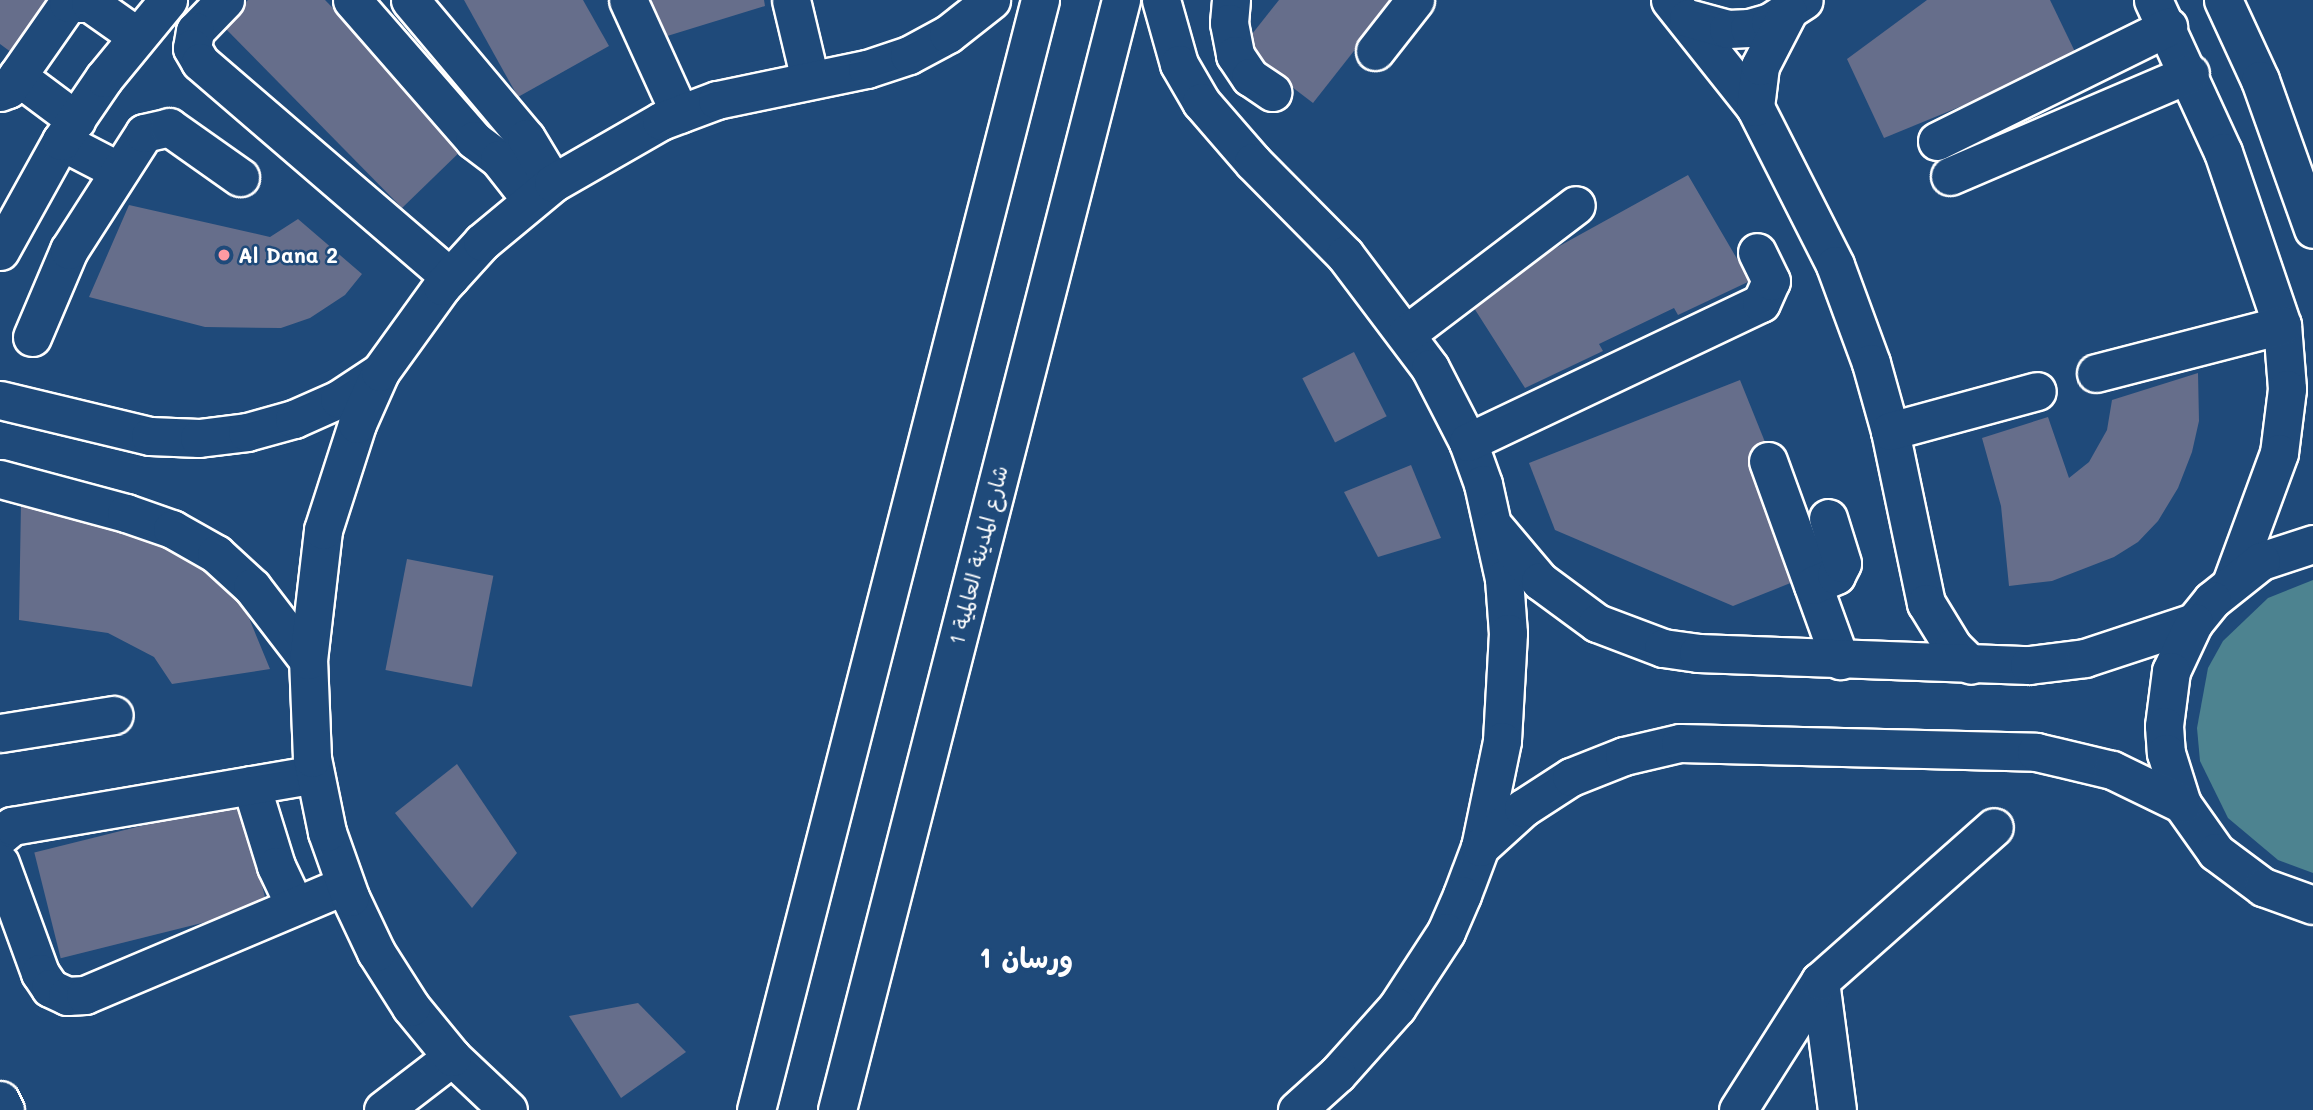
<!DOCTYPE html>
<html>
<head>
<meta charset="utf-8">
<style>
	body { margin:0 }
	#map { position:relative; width:2313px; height:1110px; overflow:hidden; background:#1f4a7a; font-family:Mali,"Playpen Sans Arabic",sans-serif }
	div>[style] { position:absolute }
	.green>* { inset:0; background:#4d8390 }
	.building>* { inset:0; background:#666e8b; transform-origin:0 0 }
	.roads { filter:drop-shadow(2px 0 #fff) drop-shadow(-2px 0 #fff) drop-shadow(0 2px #fff) drop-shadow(0 -2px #fff) }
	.minor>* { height:37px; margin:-18.5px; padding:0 18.5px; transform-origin:18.5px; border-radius:18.5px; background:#1f4a7a }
	.dots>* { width:19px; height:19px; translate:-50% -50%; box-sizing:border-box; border:4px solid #1f4a7a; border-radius:50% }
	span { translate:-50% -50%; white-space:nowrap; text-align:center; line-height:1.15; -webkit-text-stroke:5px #1f4a7a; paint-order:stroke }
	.poi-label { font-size:21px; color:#fff; font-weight:700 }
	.left { translate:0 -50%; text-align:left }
	.street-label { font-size:21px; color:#fff }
	.district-label { font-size:28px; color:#fff; font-weight:700 }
</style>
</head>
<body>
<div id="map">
	<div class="green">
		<i style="clip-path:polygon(2313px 580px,2313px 873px,2278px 860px,2228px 818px,2200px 761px,2197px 728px,2208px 668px,2223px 641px,2268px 598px)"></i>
	</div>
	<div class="building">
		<i style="clip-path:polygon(0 0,53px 0,15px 55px,0 44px)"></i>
		<i style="clip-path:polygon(248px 0,325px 0,467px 145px,402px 208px,222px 25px)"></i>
		<i style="clip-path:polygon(464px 0,583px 0,609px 46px,518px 97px)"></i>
		<i style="clip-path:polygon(653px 0,764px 0,765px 6px,664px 37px,646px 2px)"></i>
		<i style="clip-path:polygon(1279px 0,1394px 0,1313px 103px,1241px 48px)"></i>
		<i style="clip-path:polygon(1927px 0,2050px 0,2078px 58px,1884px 138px,1847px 59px)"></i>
		<i style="clip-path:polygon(1688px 175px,1750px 281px,1678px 315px,1674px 308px,1599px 344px,1603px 351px,1525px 388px,1467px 297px)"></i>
		<i style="clip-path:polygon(129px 205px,270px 237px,298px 219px,362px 274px,345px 295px,310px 318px,281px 328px,205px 327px,89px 297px)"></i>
		<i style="left:1354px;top:352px;width:72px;height:58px;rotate:63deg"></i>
		<i style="clip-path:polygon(2198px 373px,2199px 421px,2192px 452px,2178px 488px,2158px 521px,2138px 542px,2114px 557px,2052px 581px,2009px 586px,2001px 506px,1982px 438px,2048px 417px,2069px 478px,2089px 462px,2107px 430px,2112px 400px)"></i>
		<i style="clip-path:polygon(1740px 380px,1767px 447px,1803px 578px,1733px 606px,1555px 530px,1529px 463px)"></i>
		<i style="clip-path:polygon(1411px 465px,1441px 538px,1378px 557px,1344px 492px)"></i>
		<i style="clip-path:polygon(21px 503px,145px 535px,181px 549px,225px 581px,242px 601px,270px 669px,172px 684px,154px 657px,108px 633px,19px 620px)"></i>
		<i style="left:407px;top:559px;width:88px;height:113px;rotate:11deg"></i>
		<i style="clip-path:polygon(457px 764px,517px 853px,472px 908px,395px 813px)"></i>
		<i style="left:241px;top:801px;width:109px;height:213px;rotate:76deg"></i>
		<i style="clip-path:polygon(638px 1003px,686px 1052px,621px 1098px,569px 1016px)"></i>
	</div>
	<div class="roads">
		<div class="minor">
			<i style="left:225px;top:0;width:43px;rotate:134.1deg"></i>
			<i style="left:195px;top:31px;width:17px;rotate:100deg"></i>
			<i style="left:192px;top:48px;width:16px;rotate:60deg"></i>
			<i style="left:200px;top:62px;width:330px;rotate:40.7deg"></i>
			<i style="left:352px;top:0;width:186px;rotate:48.9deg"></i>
			<i style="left:474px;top:140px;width:31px;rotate:37deg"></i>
			<i style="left:499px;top:159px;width:52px;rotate:52deg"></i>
			<i style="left:410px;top:0;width:180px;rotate:50deg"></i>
			<i style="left:526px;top:138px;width:52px;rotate:59deg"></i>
			<i style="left:628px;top:0;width:125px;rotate:65.5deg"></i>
			<i style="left:791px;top:0;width:82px;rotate:76.6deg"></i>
			<i style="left:1161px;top:0;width:66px;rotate:74.3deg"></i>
			<i style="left:1179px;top:64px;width:44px;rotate:59.9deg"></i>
			<i style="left:1201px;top:102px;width:79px;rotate:49.1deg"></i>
			<i style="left:1253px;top:162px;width:131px;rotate:45.3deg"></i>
			<i style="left:1345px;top:255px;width:141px;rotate:53deg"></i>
			<i style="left:1430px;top:368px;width:83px;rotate:62.8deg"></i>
			<i style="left:1468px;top:442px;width:45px;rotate:70.3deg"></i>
			<i style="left:1483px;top:484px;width:97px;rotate:77.5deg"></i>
			<i style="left:1504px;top:579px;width:54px;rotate:85.8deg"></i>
			<i style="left:1508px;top:633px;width:108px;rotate:93.2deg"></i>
			<i style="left:1502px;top:741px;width:108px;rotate:101.7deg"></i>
			<i style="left:1480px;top:847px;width:51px;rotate:110.6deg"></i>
			<i style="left:1462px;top:895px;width:40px;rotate:113.4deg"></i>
			<i style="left:1446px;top:932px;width:90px;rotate:123.2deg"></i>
			<i style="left:1397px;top:1007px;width:90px;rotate:131.8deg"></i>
			<i style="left:1337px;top:1074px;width:54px;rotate:138deg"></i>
			<i style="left:1231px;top:0;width:23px;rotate:95deg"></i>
			<i style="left:1229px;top:23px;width:33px;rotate:79deg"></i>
			<i style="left:1235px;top:55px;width:27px;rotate:56deg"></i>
			<i style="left:1250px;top:77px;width:27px;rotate:34deg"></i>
			<i style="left:1670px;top:0;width:137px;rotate:51.5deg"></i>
			<i style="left:1755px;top:107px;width:177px;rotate:63.1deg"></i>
			<i style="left:1835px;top:265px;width:104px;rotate:69.8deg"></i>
			<i style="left:1871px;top:363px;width:71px;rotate:74.4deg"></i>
			<i style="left:1890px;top:431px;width:176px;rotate:78.2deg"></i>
			<i style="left:1926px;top:603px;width:52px;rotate:58.5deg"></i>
			<i style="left:1953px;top:647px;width:25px;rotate:45deg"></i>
			<i style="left:2153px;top:0;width:167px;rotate:65.3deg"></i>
			<i style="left:2223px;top:152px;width:183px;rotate:71.2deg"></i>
			<i style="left:2282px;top:325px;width:64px;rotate:85.5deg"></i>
			<i style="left:2287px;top:389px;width:64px;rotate:97.1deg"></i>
			<i style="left:2279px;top:453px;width:136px;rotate:110.2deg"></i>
			<i style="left:2223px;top:0;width:88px;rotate:65.2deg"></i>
			<i style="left:2260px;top:80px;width:158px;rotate:70.4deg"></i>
			<i style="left:1688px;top:18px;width:41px;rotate:15.4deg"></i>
			<i style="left:1728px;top:29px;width:21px;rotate:-3deg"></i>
			<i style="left:1749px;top:28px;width:22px;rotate:-16deg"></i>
			<i style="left:1770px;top:22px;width:40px;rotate:-32.9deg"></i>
			<i style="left:1375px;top:51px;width:65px;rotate:-51.9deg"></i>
			<i style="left:17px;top:76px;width:74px;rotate:36.7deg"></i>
			<i style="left:0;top:92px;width:9px;rotate:-21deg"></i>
			<i style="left:8px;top:89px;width:105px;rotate:-55.1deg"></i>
			<i style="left:68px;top:3px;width:22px"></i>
			<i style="left:90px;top:3px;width:57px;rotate:35.1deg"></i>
			<i style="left:1755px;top:107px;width:41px;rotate:-83deg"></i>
			<i style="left:1760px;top:66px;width:61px;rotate:-62.6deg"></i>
			<i style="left:61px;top:141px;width:63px;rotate:27.4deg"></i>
			<i style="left:1937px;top:141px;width:258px;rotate:-26.3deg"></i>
			<i style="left:1950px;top:176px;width:261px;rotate:-23.2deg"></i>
			<i style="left:0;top:251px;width:126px;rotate:-61deg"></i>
			<i style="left:61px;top:141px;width:76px;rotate:-55.7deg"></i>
			<i style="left:104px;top:78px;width:101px;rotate:-50.6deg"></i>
			<i style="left:1406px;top:334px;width:213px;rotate:-37.2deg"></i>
			<i style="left:32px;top:337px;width:95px;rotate:-67deg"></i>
			<i style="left:69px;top:250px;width:139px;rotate:-57.3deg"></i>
			<i style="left:144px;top:133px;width:26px;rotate:-13deg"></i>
			<i style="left:169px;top:127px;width:87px;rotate:35.2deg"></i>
			<i style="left:2096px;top:373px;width:192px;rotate:-14.5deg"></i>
			<i style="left:0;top:400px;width:154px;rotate:13.5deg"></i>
			<i style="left:150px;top:436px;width:49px;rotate:2.3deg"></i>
			<i style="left:199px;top:438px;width:48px;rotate:-7.1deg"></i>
			<i style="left:247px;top:432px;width:49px;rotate:-15.5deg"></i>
			<i style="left:294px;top:419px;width:49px;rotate:-24deg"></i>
			<i style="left:339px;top:399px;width:49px;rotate:-33.4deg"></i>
			<i style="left:1890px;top:431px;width:152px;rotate:-15.2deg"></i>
			<i style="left:1468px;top:442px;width:324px;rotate:-25.4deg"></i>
			<i style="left:1761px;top:303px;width:24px;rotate:-66deg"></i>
			<i style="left:1771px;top:281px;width:32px;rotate:-116deg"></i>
			<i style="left:1768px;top:461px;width:212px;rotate:70.1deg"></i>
			<i style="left:0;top:479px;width:131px;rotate:15.1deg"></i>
			<i style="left:126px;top:513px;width:49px;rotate:19.2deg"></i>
			<i style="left:172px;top:529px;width:51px;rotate:29.6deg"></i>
			<i style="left:216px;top:554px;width:49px;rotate:42.5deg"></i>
			<i style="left:252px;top:587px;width:92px;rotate:52.5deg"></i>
			<i style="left:1496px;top:529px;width:68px;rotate:49.8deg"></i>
			<i style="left:1540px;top:581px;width:71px;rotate:36.4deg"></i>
			<i style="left:1597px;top:623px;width:71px;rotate:20.7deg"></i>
			<i style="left:1663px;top:648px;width:35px;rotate:8deg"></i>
			<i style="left:1698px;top:653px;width:331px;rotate:2.1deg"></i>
			<i style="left:2029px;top:665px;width:56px;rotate:-7.1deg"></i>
			<i style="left:2085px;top:658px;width:115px;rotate:-18.3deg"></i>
			<i style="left:2313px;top:544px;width:55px;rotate:161.9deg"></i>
			<i style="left:2261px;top:561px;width:63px;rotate:141.5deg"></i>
			<i style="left:2212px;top:600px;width:28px;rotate:129deg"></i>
			<i style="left:2194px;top:622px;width:54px;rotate:115.1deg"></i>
			<i style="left:2171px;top:671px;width:55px;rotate:97.3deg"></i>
			<i style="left:2164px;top:726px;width:27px;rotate:86deg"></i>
			<i style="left:2166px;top:753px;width:53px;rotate:72.6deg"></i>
			<i style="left:2182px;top:804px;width:59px;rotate:54.7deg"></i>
			<i style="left:2216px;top:852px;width:59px;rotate:36.7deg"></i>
			<i style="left:2263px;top:887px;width:53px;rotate:19.8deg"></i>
			<i style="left:1813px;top:585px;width:25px;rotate:-23deg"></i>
			<i style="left:1836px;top:575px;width:13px;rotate:-63deg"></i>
			<i style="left:1842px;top:563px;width:47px;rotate:-107.3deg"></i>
			<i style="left:0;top:733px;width:115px;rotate:-9deg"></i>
			<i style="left:251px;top:785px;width:85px;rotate:72.8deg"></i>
			<i style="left:276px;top:866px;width:42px;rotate:64.7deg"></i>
			<i style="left:0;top:836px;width:16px;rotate:-40deg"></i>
			<i style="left:12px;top:826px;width:307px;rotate:-9.7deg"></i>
			<i style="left:1480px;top:847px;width:58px;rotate:-42.2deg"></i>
			<i style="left:1523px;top:808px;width:57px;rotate:-32.9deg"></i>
			<i style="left:1571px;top:777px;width:57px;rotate:-21.6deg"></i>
			<i style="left:1624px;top:756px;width:57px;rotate:-13.1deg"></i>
			<i style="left:1680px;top:743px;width:356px;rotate:1.4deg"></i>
			<i style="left:2036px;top:752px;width:78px;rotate:13.3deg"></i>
			<i style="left:2112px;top:770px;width:78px;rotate:25.9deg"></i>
			<i style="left:0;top:863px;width:117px;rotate:70deg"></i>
			<i style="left:40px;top:973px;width:18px;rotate:56deg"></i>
			<i style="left:50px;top:988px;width:19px;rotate:25deg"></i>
			<i style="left:67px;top:996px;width:18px;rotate:-3deg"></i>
			<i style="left:85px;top:995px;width:282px;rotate:-22.9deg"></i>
			<i style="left:1820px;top:981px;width:130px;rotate:82.5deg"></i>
			<i style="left:0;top:1100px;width:11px;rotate:63deg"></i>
			<i style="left:383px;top:1110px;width:87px;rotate:-37.5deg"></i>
			<i style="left:508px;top:1110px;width:77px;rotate:-136.6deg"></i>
			<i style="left:452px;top:1057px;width:65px;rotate:-129.4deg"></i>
			<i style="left:411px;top:1007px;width:65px;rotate:-122.5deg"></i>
			<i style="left:376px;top:952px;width:61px;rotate:-115.3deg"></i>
			<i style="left:350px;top:897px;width:69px;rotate:-109.5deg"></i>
			<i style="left:327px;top:832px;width:76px;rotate:-101.5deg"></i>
			<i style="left:312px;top:758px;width:98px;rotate:-92.3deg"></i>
			<i style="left:308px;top:660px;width:131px;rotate:-83.4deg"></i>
			<i style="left:323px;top:530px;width:111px;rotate:-72.2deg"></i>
			<i style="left:357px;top:424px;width:57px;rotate:-66.1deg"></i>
			<i style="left:380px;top:372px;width:106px;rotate:-54.2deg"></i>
			<i style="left:442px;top:286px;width:59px;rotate:-47.7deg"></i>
			<i style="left:482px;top:242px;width:92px;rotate:-39.7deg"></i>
			<i style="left:553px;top:183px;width:125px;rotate:-29.9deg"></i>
			<i style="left:661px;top:121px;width:60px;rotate:-20.6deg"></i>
			<i style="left:717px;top:100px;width:153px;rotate:-11.7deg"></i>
			<i style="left:867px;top:69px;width:44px;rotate:-18.4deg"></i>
			<i style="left:909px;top:55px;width:44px;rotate:-28.3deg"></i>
			<i style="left:948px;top:34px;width:55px;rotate:-38.3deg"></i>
			<i style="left:756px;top:1110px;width:1146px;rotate:-75.65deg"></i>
			<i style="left:837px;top:1110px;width:1146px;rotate:-75.65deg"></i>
			<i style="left:1738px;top:1110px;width:153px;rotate:-57.6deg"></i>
			<i style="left:1820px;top:981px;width:232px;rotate:-41.5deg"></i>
		</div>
	</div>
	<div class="dots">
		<i style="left:224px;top:255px;background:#ff9aa2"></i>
	</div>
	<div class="poi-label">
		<span class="left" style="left:238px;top:255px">Al Dana 2</span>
	</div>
	<div class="street-label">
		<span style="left:978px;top:555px;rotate:-76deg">شارع المدينة العالمية 1</span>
	</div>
	<div class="district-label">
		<span style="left:1026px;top:957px">ورسان 1</span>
	</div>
</div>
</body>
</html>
